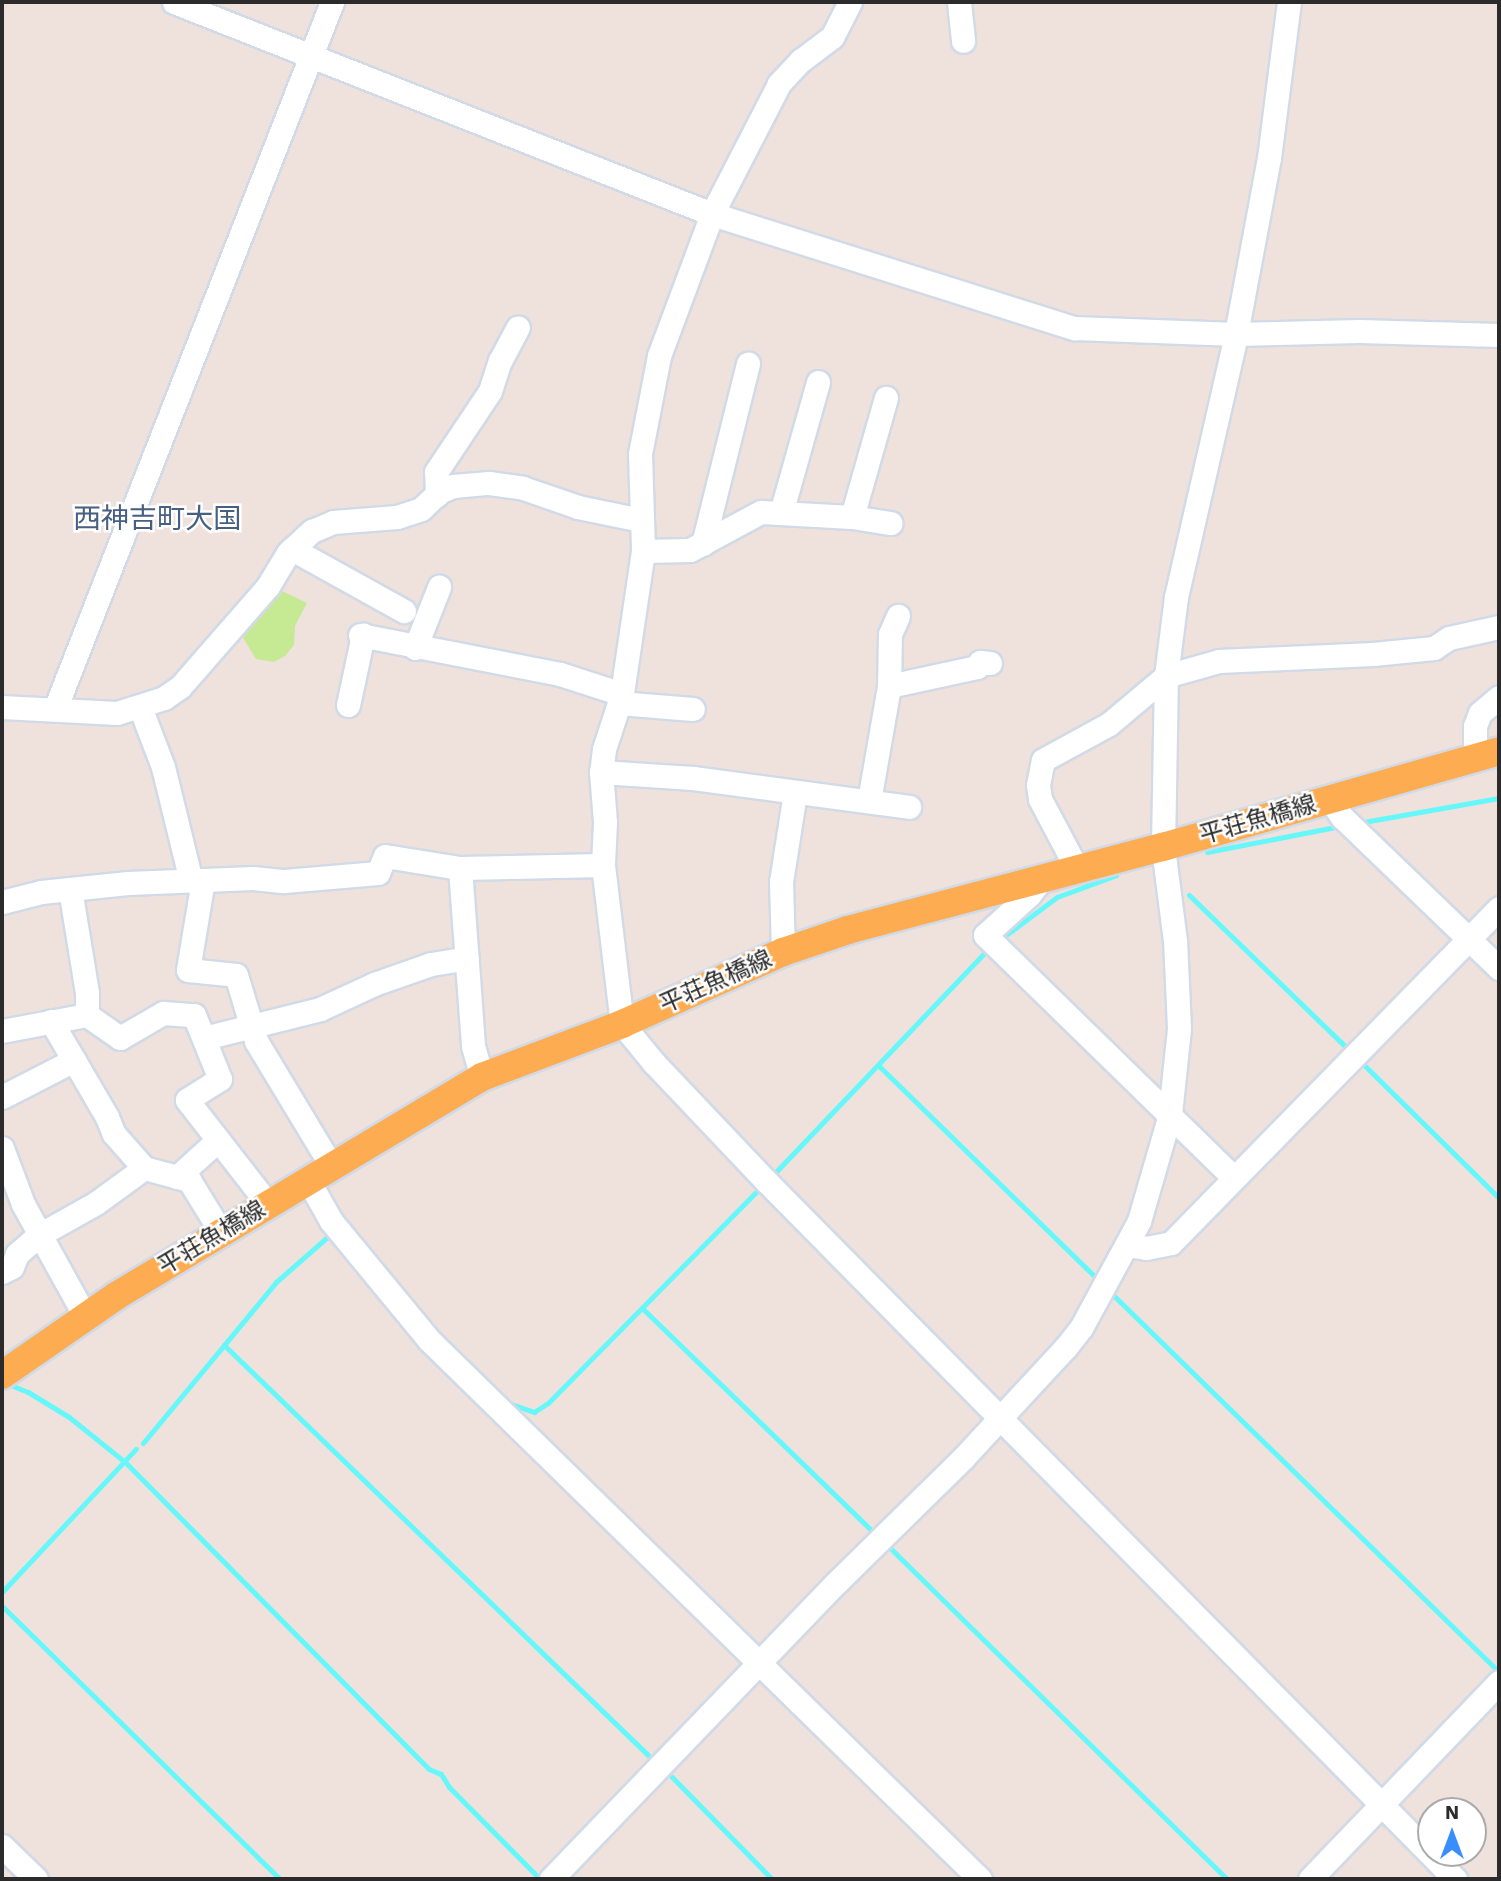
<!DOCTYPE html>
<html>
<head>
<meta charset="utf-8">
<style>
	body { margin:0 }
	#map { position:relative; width:1501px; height:1881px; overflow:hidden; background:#efe2dc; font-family:"Work Sans","Noto Sans JP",sans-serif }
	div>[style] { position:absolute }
	.green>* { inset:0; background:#c6ea94 }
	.stream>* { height:5px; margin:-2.5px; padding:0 2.5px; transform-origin:2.5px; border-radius:2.5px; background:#66f7fa }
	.roads { filter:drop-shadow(2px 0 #d1dae6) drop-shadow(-2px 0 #d1dae6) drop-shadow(0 2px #d1dae6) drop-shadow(0 -2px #d1dae6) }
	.minor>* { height:23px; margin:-11.5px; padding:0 11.5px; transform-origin:11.5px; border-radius:11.5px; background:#fff }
	.major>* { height:28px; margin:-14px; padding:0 14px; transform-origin:14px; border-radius:14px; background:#feac52 }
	span { translate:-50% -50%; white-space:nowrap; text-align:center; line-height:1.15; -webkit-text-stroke:5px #fff; paint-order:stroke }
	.street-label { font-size:24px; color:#2b2b2b }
	.quarter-label { font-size:28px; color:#476081 }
	.frame { position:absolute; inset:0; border:4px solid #2b2b2b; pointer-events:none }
	.north { position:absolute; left:1417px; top:1797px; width:70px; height:70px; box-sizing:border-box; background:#fff; border:2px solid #aaa; border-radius:50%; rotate:0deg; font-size:19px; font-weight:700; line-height:28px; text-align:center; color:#2b2b2b }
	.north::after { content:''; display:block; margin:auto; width:24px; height:32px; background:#398eff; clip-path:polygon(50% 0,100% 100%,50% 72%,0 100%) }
</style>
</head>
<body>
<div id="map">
	<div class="green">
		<i style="clip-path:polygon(278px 589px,307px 603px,295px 626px,294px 645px,285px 656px,274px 662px,256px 659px,239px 631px)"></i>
	</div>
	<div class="stream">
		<i style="left:1358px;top:823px;width:143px;rotate:-10.1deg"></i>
		<i style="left:1207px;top:852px;width:136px;rotate:-11deg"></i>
		<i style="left:1189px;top:895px;width:219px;rotate:44.1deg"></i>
		<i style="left:998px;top:941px;width:74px;rotate:-36.7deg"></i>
		<i style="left:1057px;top:897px;width:63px;rotate:-20.4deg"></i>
		<i style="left:1361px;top:1062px;width:194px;rotate:44.6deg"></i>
		<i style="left:878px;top:1065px;width:309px;rotate:44.3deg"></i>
		<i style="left:770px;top:1178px;width:319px;rotate:-46.4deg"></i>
		<i style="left:1108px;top:1290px;width:547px;rotate:44.33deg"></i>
		<i style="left:642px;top:1308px;width:325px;rotate:44.1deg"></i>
		<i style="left:429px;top:1323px;width:26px;rotate:47deg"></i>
		<i style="left:224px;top:1345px;width:590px;rotate:44.04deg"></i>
		<i style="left:469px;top:1363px;width:21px;rotate:45deg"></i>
		<i style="left:8px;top:1384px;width:22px;rotate:22deg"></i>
		<i style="left:28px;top:1392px;width:48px;rotate:31.4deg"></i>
		<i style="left:69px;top:1417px;width:72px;rotate:38.8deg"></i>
		<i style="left:125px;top:1462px;width:432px;rotate:45.3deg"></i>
		<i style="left:429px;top:1769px;width:13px;rotate:23deg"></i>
		<i style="left:441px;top:1774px;width:15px;rotate:58deg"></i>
		<i style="left:449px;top:1787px;width:129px;rotate:45.3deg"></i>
		<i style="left:508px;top:1403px;width:28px;rotate:19deg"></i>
		<i style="left:534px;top:1412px;width:17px;rotate:-33deg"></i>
		<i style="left:548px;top:1403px;width:306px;rotate:-45.4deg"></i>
		<i style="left:143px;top:1443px;width:209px;rotate:-50.4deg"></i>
		<i style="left:276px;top:1282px;width:67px;rotate:-41.3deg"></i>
		<i style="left:326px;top:1238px;width:9px;rotate:-6deg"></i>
		<i style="left:885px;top:1543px;width:479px;rotate:44.5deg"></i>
		<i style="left:2px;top:1592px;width:196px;rotate:-46.9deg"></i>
		<i style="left:2px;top:1606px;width:390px;rotate:44.5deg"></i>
		<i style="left:672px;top:1777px;width:143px;rotate:45.6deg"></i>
	</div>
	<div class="roads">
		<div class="minor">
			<i style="left:174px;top:2px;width:578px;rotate:21.51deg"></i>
			<i style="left:712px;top:214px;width:380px;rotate:17.5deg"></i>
			<i style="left:1074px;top:328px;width:162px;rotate:2.1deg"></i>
			<i style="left:1236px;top:334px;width:123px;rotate:-1.4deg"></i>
			<i style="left:1359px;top:331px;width:140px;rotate:1.6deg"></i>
			<i style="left:850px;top:2px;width:39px;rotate:117deg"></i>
			<i style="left:832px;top:37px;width:39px;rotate:143deg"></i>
			<i style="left:801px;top:60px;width:33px;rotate:133deg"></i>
			<i style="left:779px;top:84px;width:146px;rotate:117.3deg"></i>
			<i style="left:712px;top:214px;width:152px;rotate:110.5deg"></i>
			<i style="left:659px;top:356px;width:100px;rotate:101deg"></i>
			<i style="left:640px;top:454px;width:97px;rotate:88.2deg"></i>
			<i style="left:643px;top:551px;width:145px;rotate:98.4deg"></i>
			<i style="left:622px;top:694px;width:58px;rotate:108.1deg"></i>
			<i style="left:604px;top:749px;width:23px;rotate:97deg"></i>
			<i style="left:601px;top:772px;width:50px;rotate:85.4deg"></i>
			<i style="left:605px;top:822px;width:43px;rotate:92.7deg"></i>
			<i style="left:603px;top:865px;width:160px;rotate:83.2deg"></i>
			<i style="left:622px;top:1024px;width:50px;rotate:50.6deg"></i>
			<i style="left:654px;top:1063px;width:163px;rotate:46.5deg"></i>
			<i style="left:766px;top:1181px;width:981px;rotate:45.37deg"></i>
			<i style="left:959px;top:2px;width:39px;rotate:84deg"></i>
			<i style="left:437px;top:495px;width:23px;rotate:-92deg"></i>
			<i style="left:436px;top:472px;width:97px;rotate:-56.3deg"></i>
			<i style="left:490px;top:391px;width:32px;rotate:-72deg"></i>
			<i style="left:500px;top:361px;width:38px;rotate:-62deg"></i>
			<i style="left:781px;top:513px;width:136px;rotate:-74.2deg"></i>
			<i style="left:852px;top:517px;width:124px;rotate:-74.1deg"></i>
			<i style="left:703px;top:544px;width:186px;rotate:-76deg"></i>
			<i style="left:292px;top:549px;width:128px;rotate:29deg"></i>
			<i style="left:643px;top:551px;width:47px;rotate:-1.2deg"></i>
			<i style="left:690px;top:550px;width:81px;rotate:-28.2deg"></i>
			<i style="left:761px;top:512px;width:91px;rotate:3.1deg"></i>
			<i style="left:852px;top:517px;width:39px;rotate:9deg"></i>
			<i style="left:360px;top:635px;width:204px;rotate:11deg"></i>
			<i style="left:560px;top:674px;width:65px;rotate:17.9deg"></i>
			<i style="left:415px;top:648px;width:66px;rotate:-68.5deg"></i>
			<i style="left:889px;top:686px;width:90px;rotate:-12.2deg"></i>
			<i style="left:977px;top:667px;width:6px;rotate:-59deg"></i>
			<i style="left:980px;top:662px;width:10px;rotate:6deg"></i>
			<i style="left:619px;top:703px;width:74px;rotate:4.6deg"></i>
			<i style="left:348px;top:705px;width:72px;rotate:-77.9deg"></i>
			<i style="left:2px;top:707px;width:115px;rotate:3deg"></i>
			<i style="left:117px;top:713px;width:49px;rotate:-17.7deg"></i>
			<i style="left:164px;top:698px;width:19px;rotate:-35deg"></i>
			<i style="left:180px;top:687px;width:134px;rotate:-48.9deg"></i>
			<i style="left:268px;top:586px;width:39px;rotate:-59deg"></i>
			<i style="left:288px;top:553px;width:33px;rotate:-43deg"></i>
			<i style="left:312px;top:531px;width:23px;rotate:-23deg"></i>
			<i style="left:333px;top:522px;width:64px;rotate:-4.5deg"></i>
			<i style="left:397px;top:517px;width:25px;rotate:-18deg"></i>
			<i style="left:421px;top:509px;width:25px;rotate:-43deg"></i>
			<i style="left:439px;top:492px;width:15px;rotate:-23deg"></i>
			<i style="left:453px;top:486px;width:36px;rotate:-5deg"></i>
			<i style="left:489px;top:483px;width:34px;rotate:8deg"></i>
			<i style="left:523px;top:488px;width:58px;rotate:19.1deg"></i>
			<i style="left:578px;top:507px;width:64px;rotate:11.7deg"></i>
			<i style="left:140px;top:707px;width:64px;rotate:69deg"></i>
			<i style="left:163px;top:767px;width:117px;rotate:76.2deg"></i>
			<i style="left:55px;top:709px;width:759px;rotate:-68.6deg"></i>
			<i style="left:1481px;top:757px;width:13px;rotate:-117deg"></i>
			<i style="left:1475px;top:745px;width:19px;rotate:-90deg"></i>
			<i style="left:1475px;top:726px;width:14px;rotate:-69deg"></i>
			<i style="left:1480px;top:713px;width:25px;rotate:-40deg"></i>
			<i style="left:601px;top:772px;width:92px;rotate:3.7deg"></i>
			<i style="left:693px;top:778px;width:218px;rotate:7.6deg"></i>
			<i style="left:1330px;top:800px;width:21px;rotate:55deg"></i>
			<i style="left:1342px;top:817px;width:218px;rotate:43.9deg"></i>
			<i style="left:869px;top:801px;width:117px;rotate:-80.1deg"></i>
			<i style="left:889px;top:686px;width:52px;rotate:-88.9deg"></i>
			<i style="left:890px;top:634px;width:20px;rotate:-66deg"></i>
			<i style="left:460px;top:868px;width:178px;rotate:85.8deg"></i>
			<i style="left:473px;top:1046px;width:32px;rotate:74deg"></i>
			<i style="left:1077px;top:869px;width:79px;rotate:-117.9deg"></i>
			<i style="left:1040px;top:799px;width:14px;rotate:-98deg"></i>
			<i style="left:1038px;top:785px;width:25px;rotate:-79deg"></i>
			<i style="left:1043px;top:760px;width:75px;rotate:-28.6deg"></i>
			<i style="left:1109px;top:724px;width:75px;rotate:-40.1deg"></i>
			<i style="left:1166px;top:676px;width:55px;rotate:-15.8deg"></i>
			<i style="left:1219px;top:661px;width:154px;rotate:-2.6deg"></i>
			<i style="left:1373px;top:654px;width:61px;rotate:-5.6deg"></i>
			<i style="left:1434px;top:648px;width:18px;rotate:-34deg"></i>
			<i style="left:1449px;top:638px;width:51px;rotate:-12.4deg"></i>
			<i style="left:1042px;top:878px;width:21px;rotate:127deg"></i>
			<i style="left:1029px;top:895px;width:59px;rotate:137.7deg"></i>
			<i style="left:985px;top:935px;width:348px;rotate:44.3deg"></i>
			<i style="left:203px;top:880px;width:91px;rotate:99.5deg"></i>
			<i style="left:188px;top:970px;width:48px;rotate:5.9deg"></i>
			<i style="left:236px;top:975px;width:69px;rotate:73.1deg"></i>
			<i style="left:256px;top:1041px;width:147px;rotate:58.9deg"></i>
			<i style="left:70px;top:889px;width:105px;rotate:80.7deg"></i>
			<i style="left:87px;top:993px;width:22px;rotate:90deg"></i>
			<i style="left:87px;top:1015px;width:40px;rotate:34.9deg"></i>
			<i style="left:120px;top:1038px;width:50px;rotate:-30.2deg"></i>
			<i style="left:163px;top:1013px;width:31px;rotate:4deg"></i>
			<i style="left:194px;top:1015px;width:69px;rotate:67.9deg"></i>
			<i style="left:220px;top:1079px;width:39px;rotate:148deg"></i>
			<i style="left:187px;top:1100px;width:132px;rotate:52.1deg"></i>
			<i style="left:2px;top:902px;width:40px;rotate:-14.4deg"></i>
			<i style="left:41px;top:892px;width:87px;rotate:-5.9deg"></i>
			<i style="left:128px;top:883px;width:125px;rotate:-2.3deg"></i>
			<i style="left:253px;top:878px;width:31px;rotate:6deg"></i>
			<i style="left:284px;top:881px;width:94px;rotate:-4.9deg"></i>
			<i style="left:378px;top:873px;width:18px;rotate:-68deg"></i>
			<i style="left:385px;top:856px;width:76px;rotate:9.1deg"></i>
			<i style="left:460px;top:868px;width:143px;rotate:-1.2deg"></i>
			<i style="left:783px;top:952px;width:70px;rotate:-91.6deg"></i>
			<i style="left:781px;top:882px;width:90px;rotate:-81.1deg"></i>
			<i style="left:51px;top:1021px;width:111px;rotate:59.7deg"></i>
			<i style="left:107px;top:1117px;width:18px;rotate:68deg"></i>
			<i style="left:114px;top:1134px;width:45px;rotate:48.6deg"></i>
			<i style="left:144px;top:1168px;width:47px;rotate:14.9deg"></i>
			<i style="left:189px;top:1180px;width:61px;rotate:58.4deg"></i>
			<i style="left:2px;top:1031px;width:86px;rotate:-10.7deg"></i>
			<i style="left:204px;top:1038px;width:120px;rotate:-14deg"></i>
			<i style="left:320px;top:1009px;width:60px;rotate:-24.8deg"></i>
			<i style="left:374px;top:984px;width:60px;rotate:-19.3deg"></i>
			<i style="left:431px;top:964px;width:36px;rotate:-9deg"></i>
			<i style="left:2px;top:1097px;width:81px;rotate:-27.2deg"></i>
			<i style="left:2px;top:1148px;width:60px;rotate:69.4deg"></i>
			<i style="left:23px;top:1204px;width:128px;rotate:61deg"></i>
			<i style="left:177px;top:1177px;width:55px;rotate:-42.1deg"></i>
			<i style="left:308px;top:1180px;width:47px;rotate:60.7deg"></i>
			<i style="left:331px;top:1221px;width:154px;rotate:50.5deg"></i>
			<i style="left:429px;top:1340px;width:771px;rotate:44.37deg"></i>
			<i style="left:1127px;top:1245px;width:19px;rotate:9deg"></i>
			<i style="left:1146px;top:1248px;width:25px;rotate:-11deg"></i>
			<i style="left:1171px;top:1243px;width:469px;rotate:-45.6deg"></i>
			<i style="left:2px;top:1272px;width:11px;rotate:-27deg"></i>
			<i style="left:12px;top:1267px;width:14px;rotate:-69deg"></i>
			<i style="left:17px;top:1254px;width:29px;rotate:-41deg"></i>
			<i style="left:39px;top:1235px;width:65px;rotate:-29.3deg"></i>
			<i style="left:96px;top:1203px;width:59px;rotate:-36.1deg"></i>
			<i style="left:2px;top:1846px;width:47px;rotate:44.1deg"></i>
			<i style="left:551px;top:1879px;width:412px;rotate:-46.1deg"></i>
			<i style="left:837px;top:1582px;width:178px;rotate:-44.5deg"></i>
			<i style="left:964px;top:1457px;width:150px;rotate:-47.2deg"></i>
			<i style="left:1066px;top:1347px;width:24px;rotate:-52deg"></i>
			<i style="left:1081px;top:1328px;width:122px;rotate:-61.5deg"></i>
			<i style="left:1139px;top:1221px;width:111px;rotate:-73.8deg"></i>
			<i style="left:1170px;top:1114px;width:86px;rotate:-84deg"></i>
			<i style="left:1179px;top:1028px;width:87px;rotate:-92.6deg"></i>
			<i style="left:1175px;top:941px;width:95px;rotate:-97.3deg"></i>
			<i style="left:1163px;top:847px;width:171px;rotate:-89deg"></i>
			<i style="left:1166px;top:676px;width:80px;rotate:-82.8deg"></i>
			<i style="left:1176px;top:597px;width:270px;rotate:-77.1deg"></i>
			<i style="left:1236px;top:334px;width:179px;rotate:-79.4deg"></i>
			<i style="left:1269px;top:158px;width:157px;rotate:-82.7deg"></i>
			<i style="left:1310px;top:1879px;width:273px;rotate:-46.2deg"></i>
		</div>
		<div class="major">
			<i style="left:2px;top:1375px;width:139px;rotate:-34.7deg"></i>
			<i style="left:116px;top:1296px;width:427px;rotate:-30.9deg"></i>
			<i style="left:482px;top:1077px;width:150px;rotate:-20.7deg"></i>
			<i style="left:622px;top:1024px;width:176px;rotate:-24.1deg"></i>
			<i style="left:783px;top:952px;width:69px;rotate:-18.7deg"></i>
			<i style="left:848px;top:930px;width:326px;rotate:-14.8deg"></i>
			<i style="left:1163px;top:847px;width:349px;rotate:-15.9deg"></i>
		</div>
	</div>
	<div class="street-label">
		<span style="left:1258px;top:820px;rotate:-16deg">平荘魚橋線</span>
		<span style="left:716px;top:982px;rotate:-24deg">平荘魚橋線</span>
		<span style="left:212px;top:1238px;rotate:-31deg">平荘魚橋線</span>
	</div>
	<div class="quarter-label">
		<span style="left:157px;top:519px">西神吉町大国</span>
	</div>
	<div class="frame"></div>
	<div class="north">N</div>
</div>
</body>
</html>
